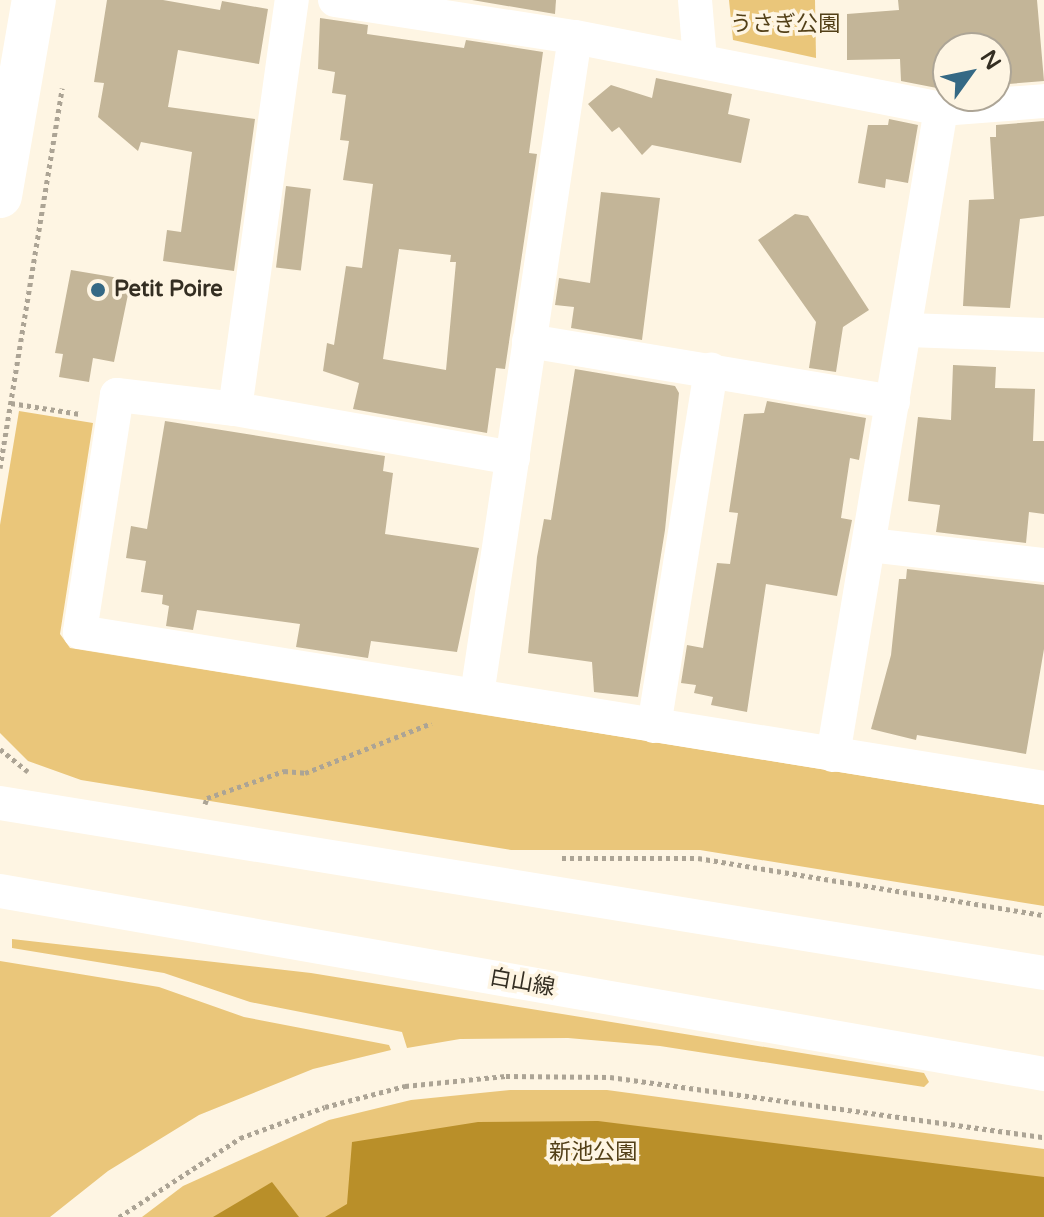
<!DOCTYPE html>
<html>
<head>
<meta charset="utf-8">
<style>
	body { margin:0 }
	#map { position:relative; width:1044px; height:1217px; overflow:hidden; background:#fef5e3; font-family:"Varela Round","Noto Sans JP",sans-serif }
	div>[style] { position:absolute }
	.green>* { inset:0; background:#eac67a }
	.water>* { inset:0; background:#b98f29 }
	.building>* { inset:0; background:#c3b598; transform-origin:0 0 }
	.path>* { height:5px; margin-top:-2.5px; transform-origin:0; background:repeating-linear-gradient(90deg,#aca495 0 4px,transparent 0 8px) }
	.minor>* { height:34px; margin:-17px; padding:0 17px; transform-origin:17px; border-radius:17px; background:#fff }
	.major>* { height:44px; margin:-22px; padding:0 22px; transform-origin:22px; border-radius:22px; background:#fff }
	.dots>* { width:22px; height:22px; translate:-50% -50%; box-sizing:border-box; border:4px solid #fef5e3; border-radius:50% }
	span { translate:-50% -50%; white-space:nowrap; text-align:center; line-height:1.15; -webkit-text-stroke:7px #fef5e3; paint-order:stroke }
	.park-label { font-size:22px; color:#534018 }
	.poi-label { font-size:22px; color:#342e22; font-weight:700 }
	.left { translate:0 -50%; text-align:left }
	.street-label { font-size:22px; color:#342e22 }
	.north { position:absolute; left:932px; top:32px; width:80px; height:80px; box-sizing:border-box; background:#fef5e3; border:2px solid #ada596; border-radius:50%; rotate:57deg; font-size:22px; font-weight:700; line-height:32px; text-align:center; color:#342e22 }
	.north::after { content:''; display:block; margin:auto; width:28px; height:36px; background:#356985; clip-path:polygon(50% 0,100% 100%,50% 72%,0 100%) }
</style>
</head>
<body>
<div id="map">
	<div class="green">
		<i style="clip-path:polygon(729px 0,815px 0,816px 58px,733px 40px)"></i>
		<i style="clip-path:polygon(19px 411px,93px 423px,60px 634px,70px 648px,1044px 805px,1044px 906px,700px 850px,511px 850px,81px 780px,28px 761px,0 733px,0 525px)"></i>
		<i style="clip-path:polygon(12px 939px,311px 973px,924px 1073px,929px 1082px,924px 1087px,660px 1046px,568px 1038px,460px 1039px,407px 1048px,402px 1032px,250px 1002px,164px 973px,12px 948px)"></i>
		<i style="clip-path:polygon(0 961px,159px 987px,244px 1017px,389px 1045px,391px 1050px,313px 1069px,199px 1115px,108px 1171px,50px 1217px,0 1217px)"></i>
		<i style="clip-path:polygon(510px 1090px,607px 1090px,1044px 1149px,1044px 1217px,142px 1217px,183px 1186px,329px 1120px,411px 1100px)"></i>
	</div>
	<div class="water">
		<i style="clip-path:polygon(598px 1121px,1044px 1177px,1044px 1217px,325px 1217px,347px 1204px,352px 1142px,478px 1122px)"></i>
		<i style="clip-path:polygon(272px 1182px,299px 1217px,213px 1217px)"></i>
	</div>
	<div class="building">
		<i style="clip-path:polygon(107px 0,163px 0,220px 10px,222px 1px,268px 9px,259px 64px,178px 50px,168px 107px,255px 119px,234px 271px,163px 261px,167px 230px,181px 232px,192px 152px,141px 142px,138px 151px,98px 117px,104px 83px,94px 82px)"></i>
		<i style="clip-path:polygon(472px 0,556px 0,555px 14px)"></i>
		<i style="clip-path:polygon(898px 0,1037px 0,1044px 81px,996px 85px,996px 48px,948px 48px,942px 89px,901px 81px,900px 59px,847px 60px,847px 14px,899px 10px)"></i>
		<i style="clip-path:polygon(evenodd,320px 18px,368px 25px,367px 34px,464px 48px,466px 40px,543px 52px,529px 153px,537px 154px,505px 369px,496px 368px,487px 433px,353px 409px,359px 383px,323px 371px,327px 343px,334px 345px,346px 266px,362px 268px,373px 184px,343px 180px,349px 141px,340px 140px,346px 95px,332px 93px,335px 72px,318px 69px,320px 18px,399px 249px,451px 255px,450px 262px,456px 262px,446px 370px,383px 359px,399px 249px)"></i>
		<i style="clip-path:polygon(656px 78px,732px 94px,728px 114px,750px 119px,741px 163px,652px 145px,642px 155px,619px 127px,612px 132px,588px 104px,611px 85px,652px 98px)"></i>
		<i style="clip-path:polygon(889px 119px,918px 125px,908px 183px,886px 179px,885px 188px,858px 183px,868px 125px,888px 125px)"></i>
		<i style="clip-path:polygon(1044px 121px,1044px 216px,1020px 219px,1010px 308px,963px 306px,969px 200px,994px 199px,990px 137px,996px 137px,996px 125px)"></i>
		<i style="left:286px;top:186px;width:25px;height:82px;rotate:7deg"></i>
		<i style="clip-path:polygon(601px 192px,660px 198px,642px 340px,571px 328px,574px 307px,555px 305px,559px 278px,590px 283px)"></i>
		<i style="clip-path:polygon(795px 214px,808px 216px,869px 310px,843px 327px,836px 372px,809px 368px,816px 322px,758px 240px)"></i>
		<i style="clip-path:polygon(71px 270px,131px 280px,114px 362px,93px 358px,89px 382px,59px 377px,63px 354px,55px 353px)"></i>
		<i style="clip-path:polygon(953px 365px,996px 367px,995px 388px,1035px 389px,1033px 441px,1044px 441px,1044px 514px,1029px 512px,1026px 543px,936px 532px,940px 505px,908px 501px,918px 417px,951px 420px)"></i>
		<i style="clip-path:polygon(575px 369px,675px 386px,679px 393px,665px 530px,638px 697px,594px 692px,592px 662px,528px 653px,537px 557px,544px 519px,551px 520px)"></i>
		<i style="clip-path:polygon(767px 401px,866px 418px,859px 460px,850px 458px,841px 518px,852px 520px,837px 596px,766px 584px,747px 712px,711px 705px,713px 697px,694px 693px,696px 685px,681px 683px,687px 645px,703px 648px,717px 563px,730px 564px,738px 513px,729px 512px,744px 414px,764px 413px)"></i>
		<i style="clip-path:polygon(165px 421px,385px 456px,383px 471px,393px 473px,385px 534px,479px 548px,457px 652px,371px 641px,368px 658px,296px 647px,300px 624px,197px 610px,193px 630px,166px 626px,169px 606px,162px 604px,163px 595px,141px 592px,146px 561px,126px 558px,131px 526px,147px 529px)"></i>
		<i style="clip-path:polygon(907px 569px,1044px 585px,1044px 649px,1026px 754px,917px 735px,916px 740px,871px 729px,891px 655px,899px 579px,906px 579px)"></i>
	</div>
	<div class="path">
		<i style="left:11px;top:403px;width:70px;rotate:9.1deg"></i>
		<i style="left:0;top:468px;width:385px;rotate:-80.7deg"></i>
		<i style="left:0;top:749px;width:36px;rotate:39deg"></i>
		<i style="left:205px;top:804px;width:6px;rotate:-72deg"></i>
		<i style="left:207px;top:798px;width:82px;rotate:-19.3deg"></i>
		<i style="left:284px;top:771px;width:21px;rotate:5deg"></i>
		<i style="left:305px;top:773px;width:136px;rotate:-21.5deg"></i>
		<i style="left:562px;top:858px;width:136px"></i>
		<i style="left:698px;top:858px;width:351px;rotate:9.4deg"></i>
		<i style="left:119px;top:1217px;width:145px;rotate:-33.1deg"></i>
		<i style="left:240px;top:1138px;width:90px;rotate:-20deg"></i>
		<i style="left:325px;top:1107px;width:83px;rotate:-14.7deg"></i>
		<i style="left:405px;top:1086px;width:101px;rotate:-5.7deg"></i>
		<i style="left:506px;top:1076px;width:104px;rotate:0.6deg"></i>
		<i style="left:610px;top:1077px;width:438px;rotate:7.9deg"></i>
	</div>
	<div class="minor">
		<i style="left:335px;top:0;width:243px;rotate:8.8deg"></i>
		<i style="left:575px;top:37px;width:373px;rotate:11.1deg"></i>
		<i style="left:941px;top:109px;width:103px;rotate:-4.4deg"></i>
		<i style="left:695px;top:0;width:59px;rotate:85.2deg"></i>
		<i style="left:908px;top:330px;width:136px;rotate:2.1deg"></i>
		<i style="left:529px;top:341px;width:369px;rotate:9.5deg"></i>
		<i style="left:235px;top:409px;width:413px;rotate:-82.1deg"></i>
		<i style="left:513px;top:458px;width:282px;rotate:-170deg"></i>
		<i style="left:235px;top:409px;width:119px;rotate:-173.2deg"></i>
		<i style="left:117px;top:395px;width:240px;rotate:98.9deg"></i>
		<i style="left:80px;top:632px;width:977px;rotate:9.19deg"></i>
		<i style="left:870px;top:545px;width:175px;rotate:6.6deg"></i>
		<i style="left:477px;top:695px;width:665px;rotate:-81.53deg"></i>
		<i style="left:654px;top:726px;width:361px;rotate:-80.9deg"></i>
		<i style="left:833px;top:755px;width:655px;rotate:-80.51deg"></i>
		<i style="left:0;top:803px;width:1058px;rotate:9.25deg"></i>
		<i style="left:0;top:891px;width:1060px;rotate:9.94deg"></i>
	</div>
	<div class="major">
		<i style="left:0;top:196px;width:199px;rotate:-80.2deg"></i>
	</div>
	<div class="dots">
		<i style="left:98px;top:290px;background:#356985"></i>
	</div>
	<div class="park-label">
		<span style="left:785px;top:25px">うさぎ公園</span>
		<span style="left:593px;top:1153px">新池公園</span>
	</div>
	<div class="poi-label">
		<span class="left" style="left:114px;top:290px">Petit Poire</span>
	</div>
	<div class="street-label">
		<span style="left:522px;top:983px;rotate:10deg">白山線</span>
	</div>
	<div class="north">N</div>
</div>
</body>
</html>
